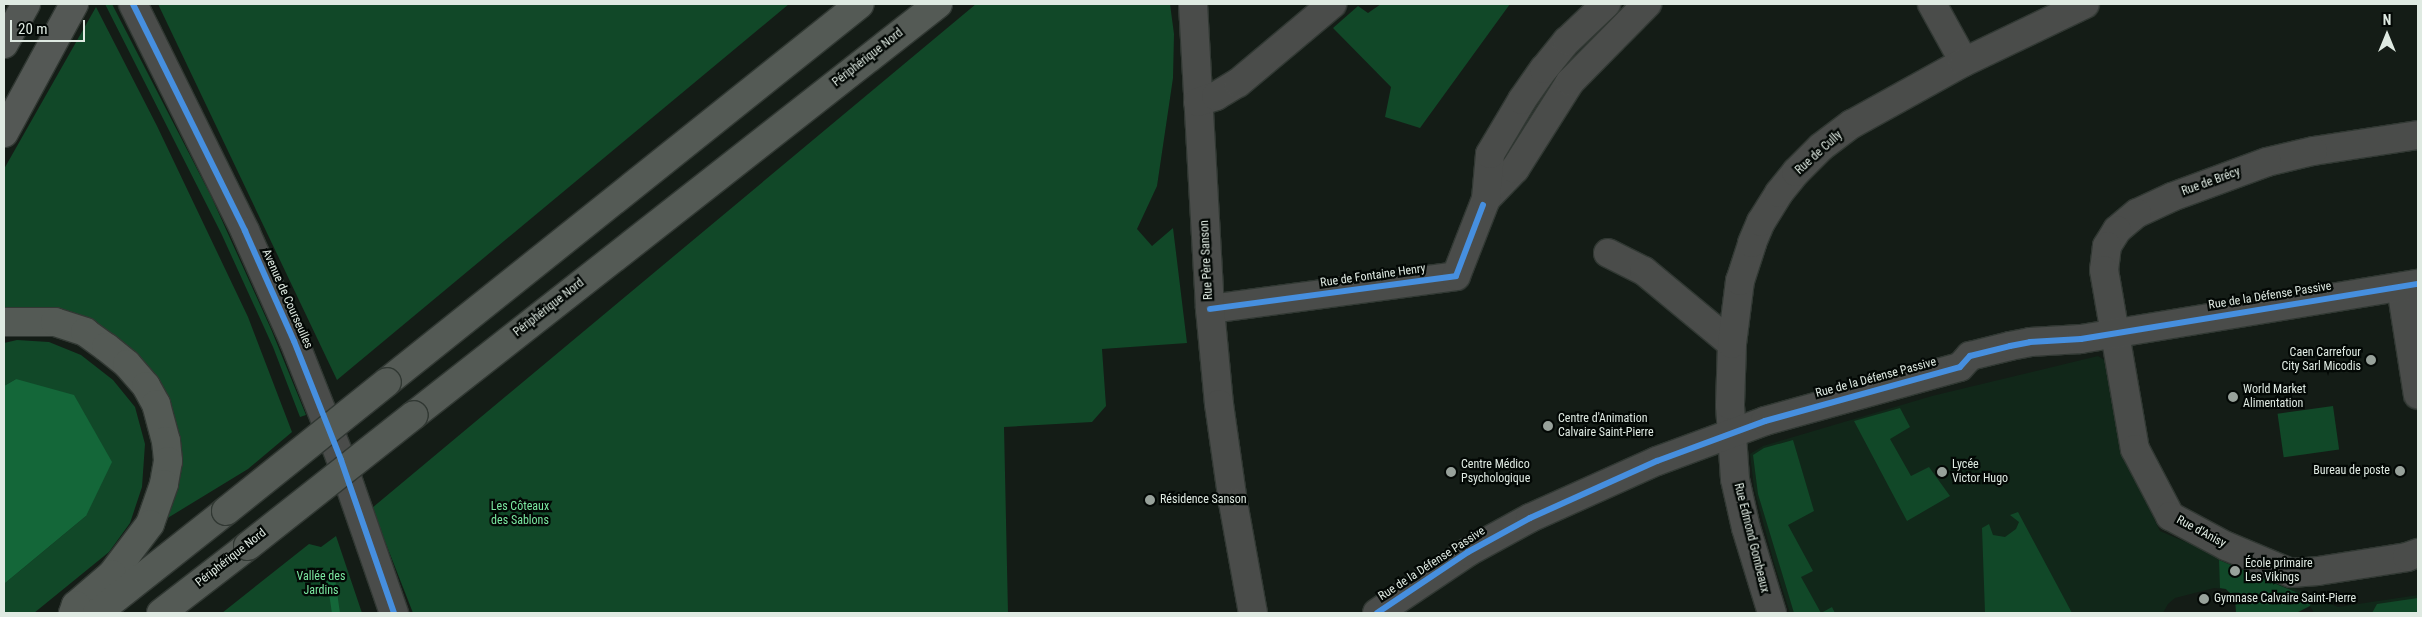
<!DOCTYPE html>
<html>
<head>
<meta charset="utf-8">
<style>
	body { margin:0 }
	#map { position:relative; width:2422px; height:617px; overflow:hidden; background:#141c16; font-family:"Roboto Condensed",sans-serif }
	div>[style] { position:absolute }
	.built>* { inset:0; background:#112719 }
	.green>* { inset:0; background:#114828; transform-origin:0 0 }
	.water>* { inset:0; background:#146739 }
	.stream>* { height:8px; margin:-4px; padding:0 4px; transform-origin:4px; border-radius:4px; background:#146739 }
	.roads { filter:drop-shadow(1px 0 #313833) drop-shadow(-1px 0 #313833) drop-shadow(0 1px #313833) drop-shadow(0 -1px #313833) }
	.minor>* { height:28px; margin:-14px; padding:0 14px; transform-origin:14px; border-radius:14px; background:#4a4c4a }
	.tertiary>* { height:28px; margin:-14px; padding:0 14px; transform-origin:14px; border-radius:14px; background:#4a4c4a }
	.secondary>* { height:28px; margin:-14px; padding:0 14px; transform-origin:14px; border-radius:14px; background:#545855 }
	.trunk>* { height:28px; margin:-14px; padding:0 14px; transform-origin:14px; border-radius:14px; background:#545a55 }
	.bridges { filter:drop-shadow(1px 0 #313833) drop-shadow(-1px 0 #313833) drop-shadow(0 1px #313833) drop-shadow(0 -1px #313833) }
	.trunk-bridge>* { height:28px; margin:-14px; padding:0 14px; transform-origin:14px; border-radius:14px; background:#545a55 }
	.cycleway>* { height:6px; margin:-3px; padding:0 3px; transform-origin:3px; border-radius:3px; background:#468fdf }
	.dots>* { width:14px; height:14px; translate:-50% -50%; box-sizing:border-box; border:2px solid #030805; border-radius:50% }
	span { translate:-50% -50%; white-space:nowrap; text-align:center; line-height:1.15; -webkit-text-stroke:4.5px #030805; paint-order:stroke }
	.street-label { font-size:12px; color:#dfeae2 }
	.poi-label { font-size:12px; color:#dfeae2 }
	.right { translate:-100% -50%; text-align:right }
	.left { translate:0 -50%; text-align:left }
	.park-label { font-size:12px; color:#7be8a1 }
	.frame { position:absolute; inset:0; border:5px solid #dfeae2; pointer-events:none }
	.north { position:absolute; left:2362px; top:10px; width:50px; height:50px; -webkit-text-stroke:4px #030805; paint-order:stroke; rotate:0deg; font-size:14px; font-weight:700; line-height:20px; text-align:center; color:#dfeae2 }
	.north::after { content:''; display:block; margin:auto; width:18px; height:22px; background:#dfeae2; clip-path:polygon(50% 0,100% 100%,50% 72%,0 100%) }
	.scale { position:absolute; left:10px; top:20px; width:75px; height:22px; box-sizing:border-box; border:2px solid #dfeae2; border-top:0; padding-left:6px; font-size:15px; line-height:18px; white-space:nowrap; color:#dfeae2; -webkit-text-stroke:4px #030805; paint-order:stroke }
</style>
</head>
<body>
<div id="map">
	<div class="built">
		<i style="clip-path:polygon(2098px 356px,2106px 361px,2123px 456px,2160px 531px,2338px 607px,2418px 595px,2418px 613px,2314px 613px,2310px 606px,2296px 613px,2236px 613px,2236px 602px,2233px 595px,2225px 589px,2214px 588px,2175px 598px,2168px 604px,2163px 613px,1790px 613px,1774px 563px,1754px 488px,1750px 454px,1763px 446px,1932px 396px)"></i>
	</div>
	<div class="green">
		<i style="clip-path:polygon(105px 4px,112px 4px,211px 196px,271px 329px,306px 415px,300px 417px,273px 347px,221px 233px)"></i>
		<i style="clip-path:polygon(158px 4px,789px 4px,337px 380px)"></i>
		<i style="clip-path:polygon(976px 4px,1170px 4px,1174px 34px,1173px 78px,1157px 186px,1137px 229px,1152px 246px,1173px 228px,1187px 343px,1102px 349px,1106px 406px,1092px 422px,1004px 427px,1008px 613px,413px 613px,372px 508px)"></i>
		<i style="clip-path:polygon(1381px 4px,1510px 4px,1420px 128px,1385px 117px,1391px 87px,1333px 28px,1358px 6px,1368px 13px)"></i>
		<i style="clip-path:polygon(96px 7px,157px 126px,248px 317px,292px 432px,248px 469px,166px 519px,165px 399px,49px 309px,4px 309px,4px 169px)"></i>
		<i style="clip-path:polygon(17px 340px,49px 342px,81px 355px,113px 380px,135px 407px,145px 444px,142px 487px,130px 523px,109px 552px,34px 613px,4px 613px,4px 584px,86px 516px,16px 379px,4px 386px,4px 343px)"></i>
		<i style="left:2333px;top:406px;width:44px;height:56px;rotate:82deg"></i>
		<i style="clip-path:polygon(1900px 408px,1910px 427px,1890px 439px,1911px 476px,1929px 467px,1950px 496px,1907px 521px,1854px 421px)"></i>
		<i style="clip-path:polygon(1793px 440px,1814px 511px,1788px 525px,1813px 571px,1801px 577px,1821px 613px,1832px 607px,1835px 613px,1794px 613px,1758px 494px,1753px 455px,1764px 448px)"></i>
		<i style="clip-path:polygon(2018px 512px,2072px 613px,1985px 613px,1982px 528px,1989px 524px,1993px 535px,2005px 537px,2016px 529px,2019px 522px,2010px 515px)"></i>
		<i style="clip-path:polygon(336px 536px,362px 613px,222px 613px,309px 544px,321px 547px)"></i>
		<i style="clip-path:polygon(2219px 560px,2312px 599px,2310px 606px,2296px 613px,2236px 613px,2235px 598px,2226px 589px,2220px 588px)"></i>
		<i style="clip-path:polygon(2418px 598px,2418px 613px,2372px 613px,2377px 604px)"></i>
	</div>
	<div class="water">
		<i style="clip-path:polygon(16px 379px,74px 395px,112px 462px,86px 516px,4px 584px,4px 386px)"></i>
	</div>
	<div class="stream">
		<i style="left:331px;top:578px;width:35px;rotate:82deg"></i>
	</div>
	<div class="roads">
		<div class="minor">
			<i style="left:1932px;top:4px;width:66px;rotate:61.1deg"></i>
			<i style="left:2418px;top:135px;width:106px;rotate:171.3deg"></i>
			<i style="left:2313px;top:151px;width:47px;rotate:166.6deg"></i>
			<i style="left:2267px;top:162px;width:101px;rotate:159.8deg"></i>
			<i style="left:2172px;top:197px;width:38px;rotate:155deg"></i>
			<i style="left:2137px;top:213px;width:26px;rotate:140deg"></i>
			<i style="left:2117px;top:230px;width:19px;rotate:122deg"></i>
			<i style="left:2107px;top:246px;width:24px;rotate:97deg"></i>
			<i style="left:2104px;top:270px;width:182px;rotate:80.2deg"></i>
			<i style="left:2135px;top:449px;width:76px;rotate:62.4deg"></i>
			<i style="left:2170px;top:516px;width:64px;rotate:28.2deg"></i>
			<i style="left:2226px;top:546px;width:70px;rotate:22.6deg"></i>
			<i style="left:2291px;top:573px;width:27px;rotate:-4deg"></i>
			<i style="left:2318px;top:571px;width:90px;rotate:-8.9deg"></i>
			<i style="left:2407px;top:557px;width:12px;rotate:-20deg"></i>
			<i style="left:1486px;top:199px;width:42px;rotate:-46deg"></i>
			<i style="left:1515px;top:169px;width:103px;rotate:-57.7deg"></i>
			<i style="left:1570px;top:82px;width:110px;rotate:-45.4deg"></i>
			<i style="left:1608px;top:253px;width:40px;rotate:26.6deg"></i>
			<i style="left:1644px;top:271px;width:114px;rotate:39.7deg"></i>
			<i style="left:2401px;top:287px;width:109px;rotate:81.1deg"></i>
			<i style="left:1210px;top:309px;width:248px;rotate:-7.6deg"></i>
			<i style="left:1456px;top:276px;width:83px;rotate:-68.7deg"></i>
			<i style="left:1486px;top:199px;width:45px;rotate:-84.9deg"></i>
			<i style="left:1490px;top:154px;width:63px;rotate:-59.3deg"></i>
			<i style="left:1522px;top:100px;width:38px;rotate:-55deg"></i>
			<i style="left:1544px;top:69px;width:36px;rotate:-51deg"></i>
			<i style="left:1567px;top:41px;width:54px;rotate:-43.5deg"></i>
			<i style="left:1772px;top:613px;width:89px;rotate:-107deg"></i>
			<i style="left:1746px;top:528px;width:50px;rotate:-102.7deg"></i>
			<i style="left:1735px;top:479px;width:74px;rotate:-93.9deg"></i>
			<i style="left:1730px;top:405px;width:61px;rotate:-88.1deg"></i>
			<i style="left:1732px;top:344px;width:64px;rotate:-82.8deg"></i>
			<i style="left:1740px;top:281px;width:40px;rotate:-72deg"></i>
			<i style="left:1752px;top:243px;width:23px;rotate:-67deg"></i>
			<i style="left:1761px;top:222px;width:34px;rotate:-58deg"></i>
			<i style="left:1779px;top:193px;width:27px;rotate:-51deg"></i>
			<i style="left:1796px;top:172px;width:35px;rotate:-45deg"></i>
			<i style="left:1821px;top:147px;width:39px;rotate:-37deg"></i>
			<i style="left:1852px;top:124px;width:128px;rotate:-29deg"></i>
			<i style="left:1964px;top:62px;width:134px;rotate:-25.6deg"></i>
		</div>
		<div class="tertiary">
			<i style="left:133px;top:4px;width:253px;rotate:63.7deg"></i>
			<i style="left:245px;top:231px;width:120px;rotate:66deg"></i>
			<i style="left:294px;top:341px;width:128px;rotate:68.4deg"></i>
			<i style="left:341px;top:460px;width:162px;rotate:70.9deg"></i>
			<i style="left:1193px;top:4px;width:305px;rotate:86.8deg"></i>
			<i style="left:1210px;top:309px;width:95px;rotate:84.6deg"></i>
			<i style="left:1219px;top:404px;width:99px;rotate:81.9deg"></i>
			<i style="left:1233px;top:502px;width:113px;rotate:79.8deg"></i>
			<i style="left:1198px;top:102px;width:19px;rotate:-18deg"></i>
			<i style="left:1216px;top:96px;width:26px;rotate:-31deg"></i>
			<i style="left:1238px;top:83px;width:123px;rotate:-40deg"></i>
			<i style="left:1377px;top:613px;width:110px;rotate:-33.8deg"></i>
			<i style="left:1468px;top:552px;width:71px;rotate:-28.7deg"></i>
			<i style="left:1530px;top:518px;width:139px;rotate:-24.2deg"></i>
			<i style="left:1657px;top:461px;width:115px;rotate:-20.3deg"></i>
			<i style="left:1765px;top:421px;width:202px;rotate:-15.5deg"></i>
			<i style="left:1960px;top:367px;width:15px;rotate:-48deg"></i>
			<i style="left:1970px;top:356px;width:41px;rotate:-14deg"></i>
			<i style="left:2010px;top:346px;width:20px;rotate:-11deg"></i>
			<i style="left:2030px;top:342px;width:51px;rotate:-3.4deg"></i>
			<i style="left:2081px;top:339px;width:341px;rotate:-9.3deg"></i>
		</div>
		<div class="secondary">
			<i style="left:4px;top:44px;width:46px;rotate:-61.2deg"></i>
			<i style="left:4px;top:133px;width:147px;rotate:-61.5deg"></i>
		</div>
		<div class="trunk">
			<i style="left:4px;top:322px;width:51px"></i>
			<i style="left:55px;top:322px;width:32px;rotate:18deg"></i>
			<i style="left:85px;top:332px;width:26px;rotate:36deg"></i>
			<i style="left:106px;top:347px;width:27px;rotate:39deg"></i>
			<i style="left:127px;top:364px;width:29px;rotate:49deg"></i>
			<i style="left:146px;top:386px;width:21px;rotate:61deg"></i>
			<i style="left:156px;top:404px;width:38px;rotate:75deg"></i>
			<i style="left:166px;top:441px;width:20px;rotate:84deg"></i>
			<i style="left:168px;top:461px;width:23px;rotate:100deg"></i>
			<i style="left:164px;top:484px;width:42px;rotate:109.3deg"></i>
			<i style="left:150px;top:524px;width:63px;rotate:127.2deg"></i>
			<i style="left:112px;top:574px;width:48px;rotate:139.3deg"></i>
			<i style="left:76px;top:605px;width:9px;rotate:111deg"></i>
			<i style="left:387px;top:382px;width:605px;rotate:-38.63deg"></i>
			<i style="left:414px;top:415px;width:666px;rotate:-38.11deg"></i>
			<i style="left:97px;top:613px;width:164px;rotate:-38.3deg"></i>
			<i style="left:161px;top:613px;width:110px;rotate:-37.6deg"></i>
		</div>
	</div>
	<div class="bridges">
		<div class="trunk-bridge">
			<i style="left:226px;top:511px;width:206px;rotate:-38.7deg"></i>
			<i style="left:248px;top:546px;width:211px;rotate:-38.3deg"></i>
		</div>
	</div>
	<div class="cycleway">
		<i style="left:133px;top:4px;width:253px;rotate:63.7deg"></i>
		<i style="left:245px;top:231px;width:120px;rotate:66deg"></i>
		<i style="left:294px;top:341px;width:128px;rotate:68.4deg"></i>
		<i style="left:341px;top:460px;width:162px;rotate:70.9deg"></i>
		<i style="left:1210px;top:309px;width:248px;rotate:-7.6deg"></i>
		<i style="left:1456px;top:276px;width:76px;rotate:-69.2deg"></i>
		<i style="left:1377px;top:613px;width:110px;rotate:-33.8deg"></i>
		<i style="left:1468px;top:552px;width:71px;rotate:-28.7deg"></i>
		<i style="left:1530px;top:518px;width:139px;rotate:-24.2deg"></i>
		<i style="left:1657px;top:461px;width:115px;rotate:-20.3deg"></i>
		<i style="left:1765px;top:421px;width:202px;rotate:-15.5deg"></i>
		<i style="left:1960px;top:367px;width:15px;rotate:-48deg"></i>
		<i style="left:1970px;top:356px;width:41px;rotate:-14deg"></i>
		<i style="left:2010px;top:346px;width:20px;rotate:-11deg"></i>
		<i style="left:2030px;top:342px;width:51px;rotate:-3.4deg"></i>
		<i style="left:2081px;top:339px;width:341px;rotate:-9.3deg"></i>
	</div>
	<div class="dots">
		<i style="left:2371px;top:360px;background:#98a29b"></i>
		<i style="left:2233px;top:397px;background:#98a29b"></i>
		<i style="left:1548px;top:426px;background:#98a29b"></i>
		<i style="left:2400px;top:471px;background:#98a29b"></i>
		<i style="left:1451px;top:472px;background:#98a29b"></i>
		<i style="left:1942px;top:472px;background:#98a29b"></i>
		<i style="left:1150px;top:500px;background:#98a29b"></i>
		<i style="left:2235px;top:571px;background:#98a29b"></i>
		<i style="left:2204px;top:599px;background:#98a29b"></i>
	</div>
	<div class="street-label">
		<span style="left:868px;top:58px;rotate:-38deg">Périphérique Nord</span>
		<span style="left:1819px;top:153px;rotate:-42deg">Rue de Cully</span>
		<span style="left:2211px;top:182px;rotate:-20deg">Rue de Brécy</span>
		<span style="left:1207px;top:260px;rotate:-93deg">Rue Père Sanson</span>
		<span style="left:1373px;top:276px;rotate:-8deg">Rue de Fontaine Henry</span>
		<span style="left:2270px;top:296px;rotate:-9deg">Rue de la Défense Passive</span>
		<span style="left:287px;top:299px;rotate:66deg">Avenue de Courseulles</span>
		<span style="left:549px;top:308px;rotate:-38deg">Périphérique Nord</span>
		<span style="left:1876px;top:378px;rotate:-15deg">Rue de la Défense Passive</span>
		<span style="left:2201px;top:532px;rotate:28deg">Rue d'Anisy</span>
		<span style="left:1751px;top:538px;rotate:76deg">Rue Edmond Gombeaux</span>
		<span style="left:231px;top:558px;rotate:-38deg">Périphérique Nord</span>
		<span style="left:1432px;top:564px;rotate:-33deg">Rue de la Défense Passive</span>
	</div>
	<div class="poi-label">
		<span class="right" style="left:2361px;top:360px">Caen Carrefour<br>City Sarl Micodis</span>
		<span class="left" style="left:2243px;top:397px">World Market<br>Alimentation</span>
		<span class="left" style="left:1558px;top:426px">Centre d'Animation<br>Calvaire Saint-Pierre</span>
		<span class="left" style="left:1461px;top:472px">Centre Médico<br>Psychologique</span>
		<span class="left" style="left:1952px;top:472px">Lycée<br>Victor Hugo</span>
		<span class="right" style="left:2390px;top:471px">Bureau de poste</span>
		<span class="left" style="left:1160px;top:500px">Résidence Sanson</span>
		<span class="left" style="left:2245px;top:571px">École primaire<br>Les Vikings</span>
		<span class="left" style="left:2214px;top:599px">Gymnase Calvaire Saint-Pierre</span>
	</div>
	<div class="park-label">
		<span style="left:520px;top:514px">Les Côteaux<br>des Sablons</span>
		<span style="left:321px;top:584px">Vallée des<br>Jardins</span>
	</div>
	<div class="frame"></div>
	<div class="north">N</div>
	<div class="scale">20 m</div>
</div>
</body>
</html>
